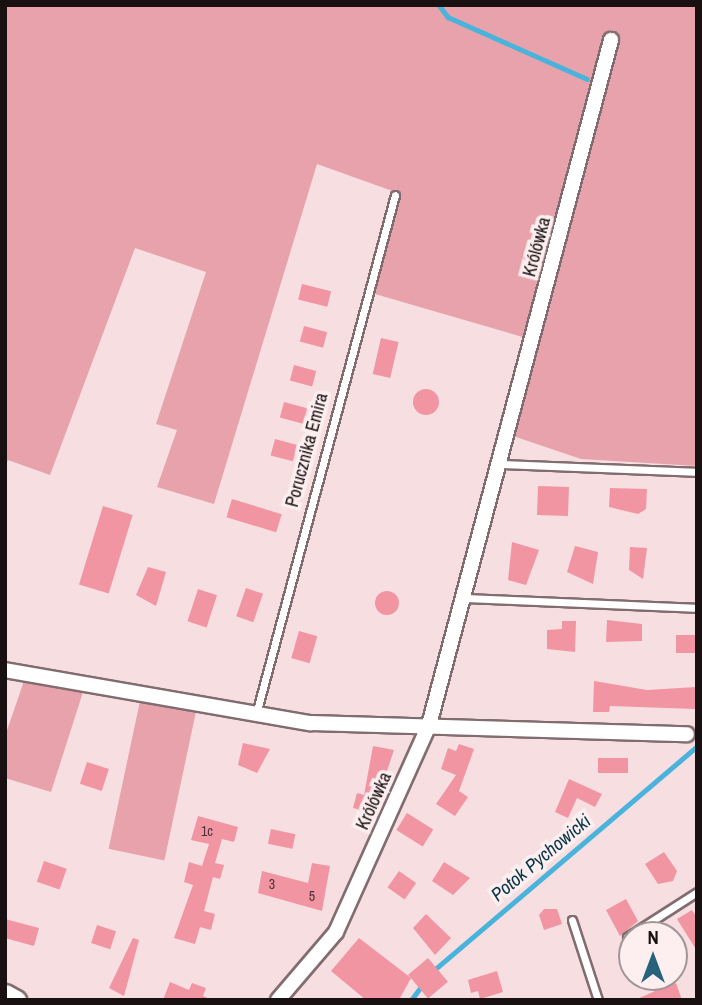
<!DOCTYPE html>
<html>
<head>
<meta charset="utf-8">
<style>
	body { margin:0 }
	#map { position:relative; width:702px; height:1005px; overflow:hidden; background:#f7dee1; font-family:"Archivo Narrow",sans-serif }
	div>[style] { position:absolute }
	.green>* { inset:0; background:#e8a2ac; transform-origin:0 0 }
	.stream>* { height:4.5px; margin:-2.25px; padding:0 2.25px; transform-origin:2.25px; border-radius:2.25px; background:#49b3db }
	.building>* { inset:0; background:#f195a3; transform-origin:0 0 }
	.round { border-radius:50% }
	.roads { filter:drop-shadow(2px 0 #816c6f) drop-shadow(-2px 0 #816c6f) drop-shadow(0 2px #816c6f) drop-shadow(0 -2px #816c6f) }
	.lane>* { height:7px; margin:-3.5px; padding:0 3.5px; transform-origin:3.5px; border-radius:3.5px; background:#fff }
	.street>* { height:14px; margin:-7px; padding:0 7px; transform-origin:7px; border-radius:7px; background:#fff }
	.secondary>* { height:19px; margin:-9.5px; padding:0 9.5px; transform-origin:9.5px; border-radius:9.5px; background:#fff }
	span { translate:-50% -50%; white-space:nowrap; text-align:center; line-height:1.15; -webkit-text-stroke:7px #fdeef0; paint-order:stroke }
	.number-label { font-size:14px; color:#4e3136 }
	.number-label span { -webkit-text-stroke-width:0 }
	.street-label { font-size:18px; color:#181011 }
	.water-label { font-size:19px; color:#053647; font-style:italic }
	.frame { position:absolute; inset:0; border:7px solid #181011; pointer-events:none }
	.north { position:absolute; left:618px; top:921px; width:70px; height:70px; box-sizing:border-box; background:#fdeef0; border:2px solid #a19597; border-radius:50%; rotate:0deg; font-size:19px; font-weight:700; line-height:28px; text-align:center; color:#181011 }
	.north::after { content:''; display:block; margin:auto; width:24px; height:32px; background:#26627a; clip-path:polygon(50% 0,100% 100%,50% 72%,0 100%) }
</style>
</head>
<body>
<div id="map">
	<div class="green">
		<i style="clip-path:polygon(5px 5px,697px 5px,697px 466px,581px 459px,513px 436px,526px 338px,375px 294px,398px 193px,317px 164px,214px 504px,157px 487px,177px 430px,156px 424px,206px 272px,135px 248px,50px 475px,8px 460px,5px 466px)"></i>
		<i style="clip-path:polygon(24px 681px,83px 692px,51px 792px,5px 778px,5px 736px)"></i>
		<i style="left:140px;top:701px;width:57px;height:151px;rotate:12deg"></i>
	</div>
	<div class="stream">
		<i style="left:439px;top:5px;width:15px;rotate:53deg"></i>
		<i style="left:448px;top:17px;width:152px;rotate:24deg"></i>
		<i style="left:433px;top:971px;width:347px;rotate:-40.4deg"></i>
		<i style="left:411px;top:1000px;width:20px;rotate:-53deg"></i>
	</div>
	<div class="building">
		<i style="left:302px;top:284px;width:30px;height:16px;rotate:14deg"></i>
		<i style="left:304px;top:326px;width:24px;height:16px;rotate:15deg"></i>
		<i style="left:381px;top:338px;width:18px;height:37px;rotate:13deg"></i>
		<i style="left:294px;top:365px;width:23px;height:16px;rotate:15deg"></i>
		<i class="round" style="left:413px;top:389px;width:26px;height:26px"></i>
		<i style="left:284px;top:402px;width:24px;height:16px;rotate:15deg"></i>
		<i style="left:275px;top:439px;width:23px;height:17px;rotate:15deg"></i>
		<i style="left:538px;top:486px;width:31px;height:29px;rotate:2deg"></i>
		<i style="clip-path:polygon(610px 488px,647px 489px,646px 509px,638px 514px,609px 507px)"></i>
		<i style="left:232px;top:499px;width:52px;height:19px;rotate:17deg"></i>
		<i style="left:103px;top:506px;width:31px;height:82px;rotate:17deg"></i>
		<i style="clip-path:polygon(512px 542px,539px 550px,526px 585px,508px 580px)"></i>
		<i style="clip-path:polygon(575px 546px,598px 552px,593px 584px,567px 572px)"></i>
		<i style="clip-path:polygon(630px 547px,647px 548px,643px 579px,629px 570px)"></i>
		<i style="clip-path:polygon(148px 567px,166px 572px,156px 606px,136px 595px)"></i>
		<i style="left:246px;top:588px;width:18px;height:30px;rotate:19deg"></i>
		<i style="left:198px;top:589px;width:20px;height:34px;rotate:18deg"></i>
		<i class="round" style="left:375px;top:591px;width:24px;height:24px"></i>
		<i style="clip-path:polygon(607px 620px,642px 624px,642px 641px,606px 642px)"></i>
		<i style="clip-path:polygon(562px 621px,576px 621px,575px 652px,547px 649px,547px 630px,562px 629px)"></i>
		<i style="left:299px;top:631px;width:19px;height:28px;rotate:16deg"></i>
		<i style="left:676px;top:635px;width:21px;height:18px"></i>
		<i style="clip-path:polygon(594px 681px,647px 690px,696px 687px,695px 709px,610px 706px,609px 712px,593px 712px)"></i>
		<i style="clip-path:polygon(243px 743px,270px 749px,257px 773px,238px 765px)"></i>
		<i style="clip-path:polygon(459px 744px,474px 749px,459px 791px,468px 797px,455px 816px,436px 804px,456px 775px,441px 769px,448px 748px,456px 751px)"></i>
		<i style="clip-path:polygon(373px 746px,394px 750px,373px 813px,353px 808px,357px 793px,364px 795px)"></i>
		<i style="left:598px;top:758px;width:30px;height:15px"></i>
		<i style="left:87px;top:762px;width:23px;height:23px;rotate:18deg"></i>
		<i style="clip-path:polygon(569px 779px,602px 794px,595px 807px,577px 798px,568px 818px,555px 812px)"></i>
		<i style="left:407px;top:813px;width:31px;height:20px;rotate:32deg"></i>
		<i style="clip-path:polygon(198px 816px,238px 827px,234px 842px,222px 839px,215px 863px,224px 865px,220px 879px,213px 877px,204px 911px,215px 914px,211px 930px,200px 927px,195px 944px,174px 938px,193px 885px,184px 882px,189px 862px,202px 866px,209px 844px,191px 840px)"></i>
		<i style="left:271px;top:829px;width:25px;height:15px;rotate:12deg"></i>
		<i style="clip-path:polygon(664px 852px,677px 871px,673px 881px,658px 884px,645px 864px)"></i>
		<i style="left:44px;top:861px;width:24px;height:22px;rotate:19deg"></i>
		<i style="clip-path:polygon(444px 862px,470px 878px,453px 895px,432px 881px)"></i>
		<i style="clip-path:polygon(312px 863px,330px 866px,322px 911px,258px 893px,262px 871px,308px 883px)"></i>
		<i style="left:399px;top:871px;width:21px;height:20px;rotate:35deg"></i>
		<i style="clip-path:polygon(626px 899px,638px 921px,620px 936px,606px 910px)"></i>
		<i style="clip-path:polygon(544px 909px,557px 909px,562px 924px,544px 930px,539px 915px)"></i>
		<i style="clip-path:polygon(692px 910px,697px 918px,697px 951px,677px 919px)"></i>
		<i style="clip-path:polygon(426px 914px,451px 938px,435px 955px,413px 928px)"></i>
		<i style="clip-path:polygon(5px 919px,39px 928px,34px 946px,5px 938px)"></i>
		<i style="left:97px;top:925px;width:20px;height:19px;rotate:18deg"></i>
		<i style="clip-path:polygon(133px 938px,139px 940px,124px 996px,109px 988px)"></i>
		<i style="clip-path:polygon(359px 938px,411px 978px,399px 1000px,366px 1000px,331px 971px)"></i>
		<i style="left:428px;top:958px;width:31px;height:26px;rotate:50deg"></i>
		<i style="clip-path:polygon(497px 971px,503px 992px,480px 999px,478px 991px,471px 993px,468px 980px)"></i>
		<i style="clip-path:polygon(665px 979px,667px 986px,676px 983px,682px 1000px,635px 1000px,655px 991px,653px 984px)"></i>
		<i style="clip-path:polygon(170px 982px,189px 990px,192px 983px,206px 988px,203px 996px,212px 1000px,163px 1000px)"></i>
	</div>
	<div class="roads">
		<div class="lane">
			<i style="left:499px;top:464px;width:198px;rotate:2.3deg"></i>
			<i style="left:463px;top:598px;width:234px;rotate:2.4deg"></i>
			<i style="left:256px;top:714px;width:537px;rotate:-75.01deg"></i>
			<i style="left:572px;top:920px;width:84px;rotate:72deg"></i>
			<i style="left:627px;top:937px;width:83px;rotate:-32.7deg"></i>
		</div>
		<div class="street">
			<i style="left:5px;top:670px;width:310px;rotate:9.9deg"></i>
			<i style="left:310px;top:723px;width:377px;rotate:1.7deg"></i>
			<i style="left:278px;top:1000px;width:89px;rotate:-49.5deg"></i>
			<i style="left:336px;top:932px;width:227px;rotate:-65.8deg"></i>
			<i style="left:429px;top:725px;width:709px;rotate:-75.12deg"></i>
		</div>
		<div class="secondary">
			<i style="left:5px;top:994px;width:13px;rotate:29deg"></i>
		</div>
	</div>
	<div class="number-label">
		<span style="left:207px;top:831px">1c</span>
		<span style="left:272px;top:884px">3</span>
		<span style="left:312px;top:896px">5</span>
	</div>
	<div class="street-label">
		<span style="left:537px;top:247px;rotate:-75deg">Królówka</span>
		<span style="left:307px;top:450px;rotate:-75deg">Porucznika Emira</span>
		<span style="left:374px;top:801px;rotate:-66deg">Królówka</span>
	</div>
	<div class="water-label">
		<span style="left:541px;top:858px;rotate:-40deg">Potok Pychowicki</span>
	</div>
	<div class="frame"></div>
	<div class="north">N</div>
</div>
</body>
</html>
